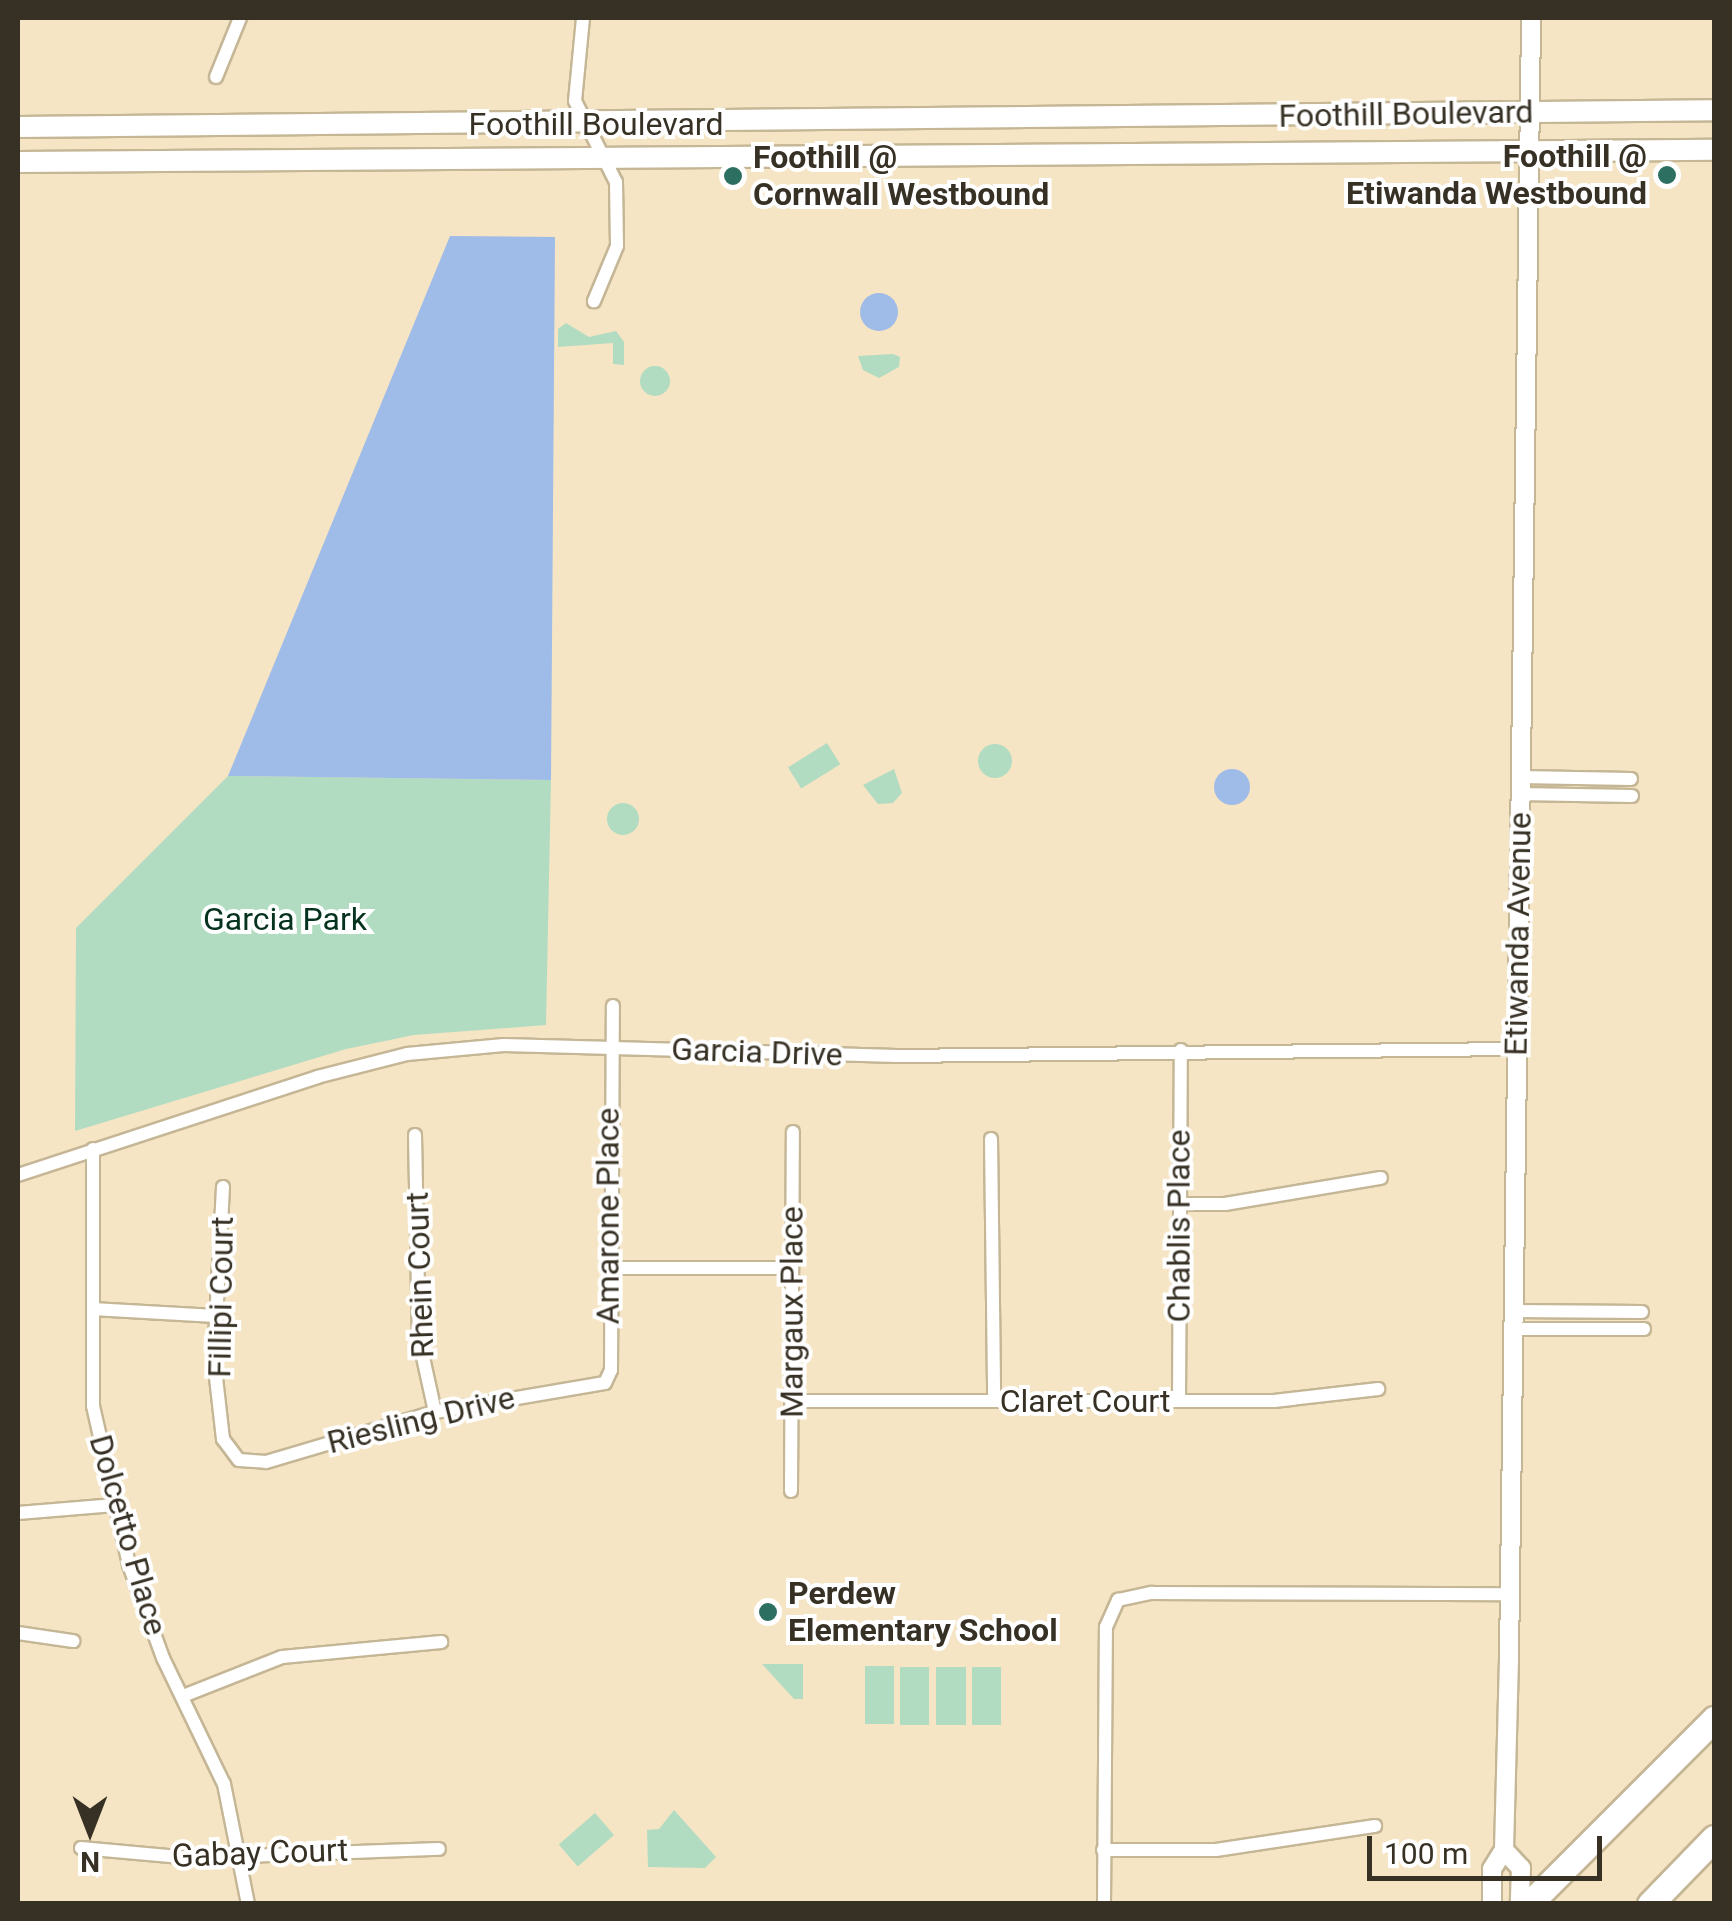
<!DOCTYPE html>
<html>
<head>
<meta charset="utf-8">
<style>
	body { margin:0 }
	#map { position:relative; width:1732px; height:1921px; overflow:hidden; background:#f5e5c4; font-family:Roboto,sans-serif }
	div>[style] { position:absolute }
	.green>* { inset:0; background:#b1dcc2; transform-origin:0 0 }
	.round { border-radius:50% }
	.water>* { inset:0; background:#9fbbe8 }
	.roads { filter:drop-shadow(2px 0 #c5b696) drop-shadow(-2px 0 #c5b696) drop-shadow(0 2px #c5b696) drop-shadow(0 -2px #c5b696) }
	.minor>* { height:12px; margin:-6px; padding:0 6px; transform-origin:6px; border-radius:6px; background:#fff }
	.secondary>* { height:18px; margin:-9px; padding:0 9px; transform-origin:9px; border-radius:9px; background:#fff }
	.primary>* { height:20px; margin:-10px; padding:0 10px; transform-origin:10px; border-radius:10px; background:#fff }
	.motorway>* { height:25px; margin:-12.5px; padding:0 12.5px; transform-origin:12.5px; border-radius:12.5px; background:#fff }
	.dots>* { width:28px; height:28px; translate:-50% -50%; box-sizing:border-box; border:5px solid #fff; border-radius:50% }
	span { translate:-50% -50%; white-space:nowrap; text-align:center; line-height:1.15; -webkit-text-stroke:8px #fff; paint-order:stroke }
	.street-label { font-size:32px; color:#373125 }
	.poi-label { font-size:32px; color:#373125; font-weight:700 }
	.right { translate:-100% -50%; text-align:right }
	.left { translate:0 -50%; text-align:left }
	.park-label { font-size:32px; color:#05331e }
	.frame { position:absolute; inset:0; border:20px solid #373125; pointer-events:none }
	.north { position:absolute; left:40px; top:1781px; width:100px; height:100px; -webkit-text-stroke:8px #fff; paint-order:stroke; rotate:180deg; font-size:28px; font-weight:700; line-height:40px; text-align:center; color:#373125 }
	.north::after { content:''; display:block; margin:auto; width:35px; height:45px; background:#373125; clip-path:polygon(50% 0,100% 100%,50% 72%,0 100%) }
	.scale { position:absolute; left:1367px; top:1836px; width:235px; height:45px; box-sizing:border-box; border:5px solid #373125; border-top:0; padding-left:12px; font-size:30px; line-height:35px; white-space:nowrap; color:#373125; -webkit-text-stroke:8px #fff; paint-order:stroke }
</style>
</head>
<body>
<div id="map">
	<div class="green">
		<i style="clip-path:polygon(566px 323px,589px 337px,616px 331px,624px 342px,624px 365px,613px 364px,613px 343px,558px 347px,558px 329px)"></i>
		<i style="clip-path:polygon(893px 354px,900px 357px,899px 367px,879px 378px,863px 370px,858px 356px)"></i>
		<i class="round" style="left:640px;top:366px;width:30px;height:30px"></i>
		<i style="left:827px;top:743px;width:25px;height:46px;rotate:58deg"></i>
		<i class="round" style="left:978px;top:744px;width:34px;height:34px"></i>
		<i style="clip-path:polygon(894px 769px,902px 793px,893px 803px,878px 804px,863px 785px)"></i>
		<i style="clip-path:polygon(228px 776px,551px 780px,546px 1025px,414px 1035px,346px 1049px,75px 1131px,76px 928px)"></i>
		<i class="round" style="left:607px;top:803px;width:32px;height:32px"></i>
		<i style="clip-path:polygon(762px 1664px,803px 1664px,803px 1699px,794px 1699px)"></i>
		<i style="left:865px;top:1666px;width:29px;height:58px"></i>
		<i style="left:900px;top:1667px;width:29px;height:58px"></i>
		<i style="left:936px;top:1667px;width:30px;height:58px"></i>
		<i style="left:972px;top:1667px;width:29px;height:58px"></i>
		<i style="clip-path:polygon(674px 1810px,716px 1857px,705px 1868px,648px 1867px,647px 1830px,659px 1829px)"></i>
		<i style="left:595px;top:1813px;width:29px;height:48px;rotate:49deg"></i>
	</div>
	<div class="water">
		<i style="clip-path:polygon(450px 236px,555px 237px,551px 780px,228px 776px)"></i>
		<i class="round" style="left:860px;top:293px;width:38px;height:38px"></i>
		<i class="round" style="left:1214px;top:769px;width:36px;height:36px"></i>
	</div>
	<div class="roads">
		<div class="minor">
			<i style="left:583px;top:18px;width:83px;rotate:95.5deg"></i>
			<i style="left:575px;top:101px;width:91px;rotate:63.2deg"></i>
			<i style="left:616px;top:182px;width:64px;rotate:89.1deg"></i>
			<i style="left:617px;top:246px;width:60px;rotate:112.7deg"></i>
			<i style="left:216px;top:77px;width:64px;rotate:-67.9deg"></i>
			<i style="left:1520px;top:777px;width:111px;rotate:1deg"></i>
			<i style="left:1520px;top:794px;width:112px;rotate:1deg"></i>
			<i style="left:415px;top:1135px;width:204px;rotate:88.9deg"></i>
			<i style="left:419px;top:1339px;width:75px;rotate:77.6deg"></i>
			<i style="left:991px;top:1139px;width:262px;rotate:89.3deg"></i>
			<i style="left:93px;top:1149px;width:257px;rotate:90deg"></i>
			<i style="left:93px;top:1406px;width:163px;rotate:77.2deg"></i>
			<i style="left:129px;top:1565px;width:99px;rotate:69.9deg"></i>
			<i style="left:163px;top:1658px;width:140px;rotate:64.2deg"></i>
			<i style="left:224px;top:1784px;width:122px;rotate:78.7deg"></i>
			<i style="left:18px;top:1175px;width:315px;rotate:-18.1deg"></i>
			<i style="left:317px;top:1077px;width:93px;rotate:-14.3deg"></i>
			<i style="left:407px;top:1054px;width:97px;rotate:-5.3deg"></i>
			<i style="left:504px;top:1045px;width:393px;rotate:1.6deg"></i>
			<i style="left:897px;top:1056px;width:619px;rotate:-0.65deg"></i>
			<i style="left:223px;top:1187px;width:173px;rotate:93deg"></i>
			<i style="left:214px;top:1360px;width:80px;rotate:83.5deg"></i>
			<i style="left:223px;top:1439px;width:26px;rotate:53deg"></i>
			<i style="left:239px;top:1460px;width:27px;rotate:4deg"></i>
			<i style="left:266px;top:1462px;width:176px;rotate:-16.5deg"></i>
			<i style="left:435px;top:1412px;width:172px;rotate:-9.7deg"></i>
			<i style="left:605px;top:1383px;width:14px;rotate:-65deg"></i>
			<i style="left:611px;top:1370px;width:364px;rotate:-89.7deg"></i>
			<i style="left:1179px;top:1204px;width:46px"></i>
			<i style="left:1225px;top:1204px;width:158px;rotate:-9.5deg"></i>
			<i style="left:607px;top:1268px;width:185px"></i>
			<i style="left:94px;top:1309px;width:120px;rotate:3.3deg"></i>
			<i style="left:1513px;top:1311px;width:129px;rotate:0.4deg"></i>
			<i style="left:1512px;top:1329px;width:132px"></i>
			<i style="left:791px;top:1401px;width:483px"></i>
			<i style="left:1274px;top:1401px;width:105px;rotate:-6.6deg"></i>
			<i style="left:1179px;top:1401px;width:351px;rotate:-89.7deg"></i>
			<i style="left:791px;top:1491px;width:359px;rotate:-89.7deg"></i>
			<i style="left:18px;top:1513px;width:97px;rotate:-4.7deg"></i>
			<i style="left:18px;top:1633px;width:56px;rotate:8.3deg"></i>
			<i style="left:183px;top:1696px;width:106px;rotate:-21.5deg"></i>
			<i style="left:282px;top:1657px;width:160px;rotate:-5.4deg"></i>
			<i style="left:81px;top:1848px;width:109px;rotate:5.2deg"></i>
			<i style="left:190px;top:1858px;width:249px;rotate:-2.1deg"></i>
			<i style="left:1103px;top:1850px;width:113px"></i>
			<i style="left:1216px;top:1850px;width:161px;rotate:-8.6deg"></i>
			<i style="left:1104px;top:1904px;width:277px;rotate:-89.6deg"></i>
			<i style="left:1106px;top:1627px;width:30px;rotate:-66deg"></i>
			<i style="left:1118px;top:1600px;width:35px;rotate:-12deg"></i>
			<i style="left:1152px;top:1593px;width:358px;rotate:0.2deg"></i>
		</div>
		<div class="secondary">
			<i style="left:1504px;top:1850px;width:25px;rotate:47deg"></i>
			<i style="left:1521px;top:1868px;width:36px;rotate:92deg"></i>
			<i style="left:1492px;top:1904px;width:35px;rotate:-90deg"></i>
			<i style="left:1492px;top:1869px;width:22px;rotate:-58deg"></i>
			<i style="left:1504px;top:1850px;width:192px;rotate:-88.5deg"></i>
			<i style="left:1509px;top:1658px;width:1640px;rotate:-89.23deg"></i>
		</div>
		<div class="primary">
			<i style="left:18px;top:127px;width:1696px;rotate:-0.57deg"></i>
			<i style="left:18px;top:162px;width:1696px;rotate:-0.41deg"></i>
		</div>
		<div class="motorway">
			<i style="left:1529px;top:1904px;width:262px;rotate:-45deg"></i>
			<i style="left:1650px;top:1904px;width:92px;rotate:-45.9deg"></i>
		</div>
	</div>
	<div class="dots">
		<i style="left:1667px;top:175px;background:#2d7062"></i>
		<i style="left:733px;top:176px;background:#2d7062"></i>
		<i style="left:768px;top:1612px;background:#2d7062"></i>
	</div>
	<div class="street-label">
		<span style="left:1406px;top:114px;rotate:-1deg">Foothill Boulevard</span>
		<span style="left:596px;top:124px">Foothill Boulevard</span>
		<span style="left:1518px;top:934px;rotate:-89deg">Etiwanda Avenue</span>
		<span style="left:757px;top:1052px;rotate:2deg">Garcia Drive</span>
		<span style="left:608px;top:1216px;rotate:-90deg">Amarone Place</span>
		<span style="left:1179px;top:1226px;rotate:-90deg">Chablis Place</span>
		<span style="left:420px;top:1275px;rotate:-92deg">Rhein Court</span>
		<span style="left:221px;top:1297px;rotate:-89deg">Fillipi Court</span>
		<span style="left:792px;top:1312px;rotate:-90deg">Margaux Place</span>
		<span style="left:1085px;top:1401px">Claret Court</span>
		<span style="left:421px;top:1420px;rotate:-14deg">Riesling Drive</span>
		<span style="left:128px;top:1535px;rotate:74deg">Dolcetto Place</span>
		<span style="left:260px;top:1853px;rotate:-2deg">Gabay Court</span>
	</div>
	<div class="poi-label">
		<span class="right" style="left:1647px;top:175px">Foothill @<br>Etiwanda Westbound</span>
		<span class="left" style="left:753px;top:176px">Foothill @<br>Cornwall Westbound</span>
		<span class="left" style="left:788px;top:1612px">Perdew<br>Elementary School</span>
	</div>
	<div class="park-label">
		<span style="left:285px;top:919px">Garcia Park</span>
	</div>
	<div class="frame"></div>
	<div class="north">N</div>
	<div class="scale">100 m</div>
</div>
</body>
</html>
